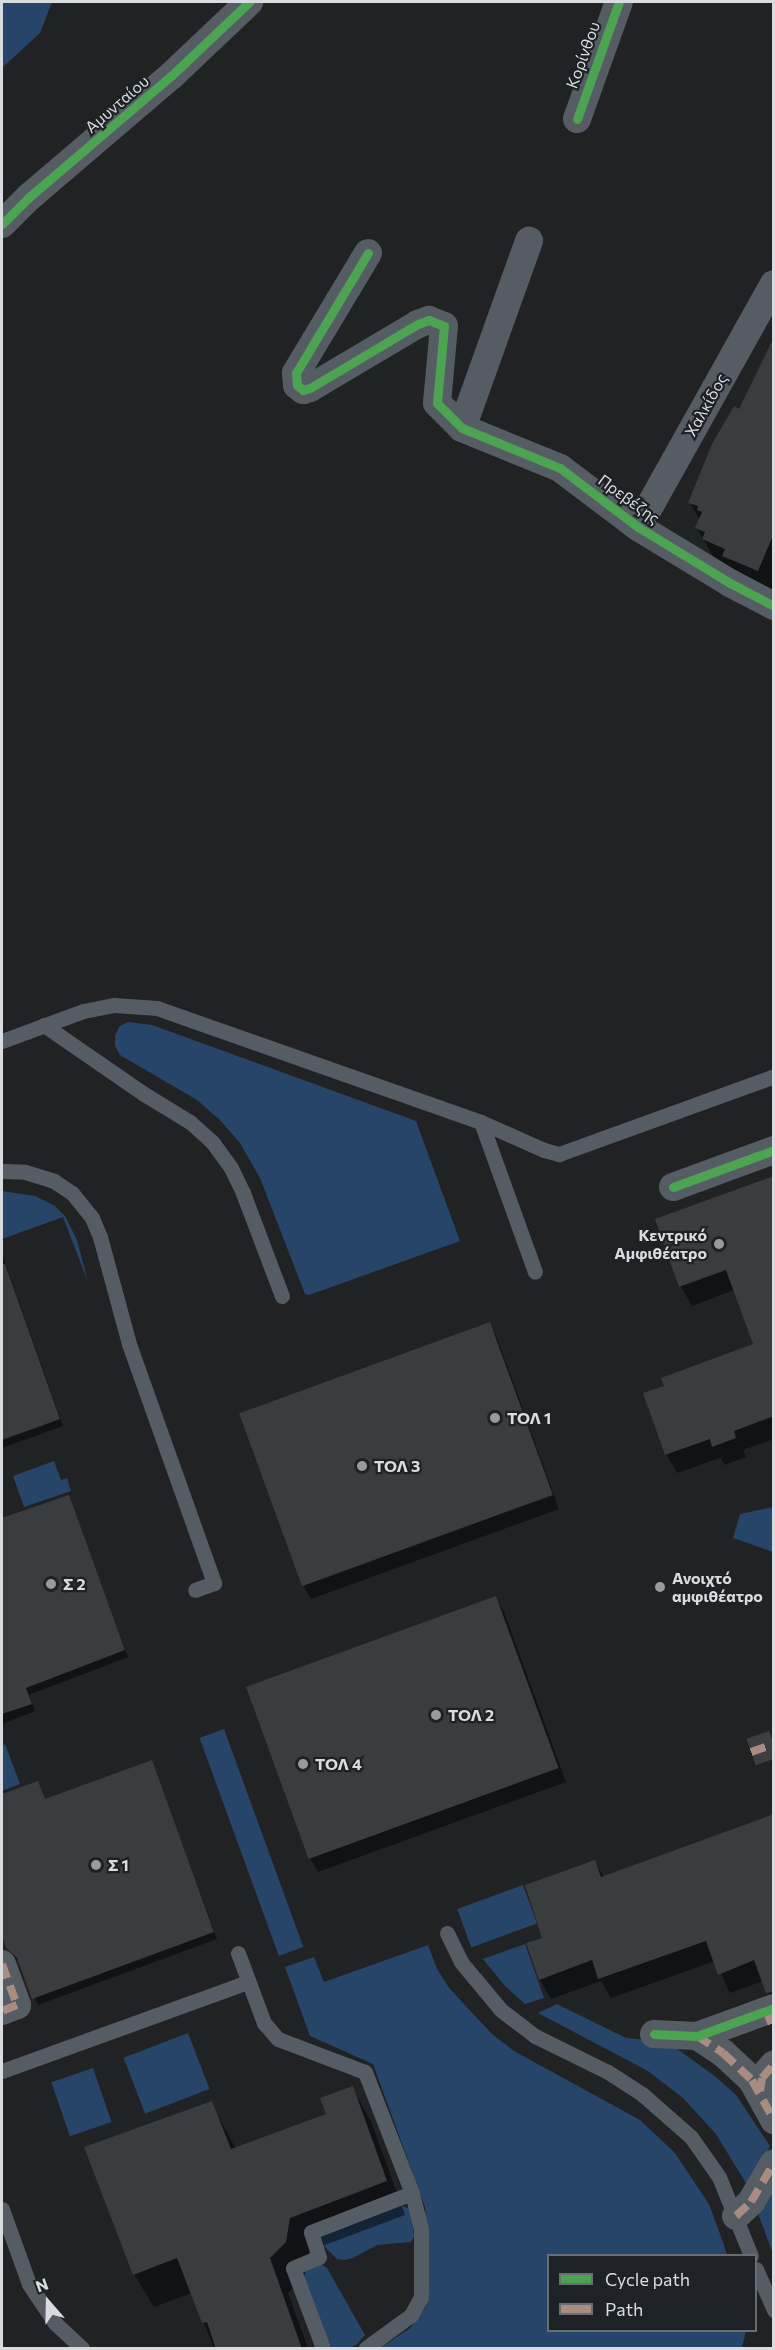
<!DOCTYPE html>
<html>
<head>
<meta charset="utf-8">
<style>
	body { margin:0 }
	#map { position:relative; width:775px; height:2350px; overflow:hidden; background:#202224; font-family:Commissioner,sans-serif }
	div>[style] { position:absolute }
	.green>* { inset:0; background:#274568; transform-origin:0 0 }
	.shadow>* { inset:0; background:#0007 }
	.building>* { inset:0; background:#3a3c3e; transform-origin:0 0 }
	.street-tunnel>* { height:28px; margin-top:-14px; transform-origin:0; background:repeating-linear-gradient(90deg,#3c3e40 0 28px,transparent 0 42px) }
	.lane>* { height:15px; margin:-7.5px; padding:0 7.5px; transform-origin:7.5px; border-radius:7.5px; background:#565c63 }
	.street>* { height:28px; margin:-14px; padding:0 14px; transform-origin:14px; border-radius:14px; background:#565c63 }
	.quiet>* { height:8px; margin-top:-4px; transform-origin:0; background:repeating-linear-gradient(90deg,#a88b81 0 15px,transparent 0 23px) }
	.cycleway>* { height:9px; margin:-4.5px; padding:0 4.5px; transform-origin:4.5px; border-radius:4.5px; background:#4ca352 }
	.dots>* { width:16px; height:16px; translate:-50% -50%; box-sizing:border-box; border:3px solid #1e2226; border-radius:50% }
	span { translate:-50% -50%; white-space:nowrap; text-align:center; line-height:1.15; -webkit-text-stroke:4.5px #1e2226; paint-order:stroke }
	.street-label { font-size:16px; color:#d9dcdf }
	.poi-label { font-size:16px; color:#d9dcdf; font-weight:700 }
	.right { translate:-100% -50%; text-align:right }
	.left { translate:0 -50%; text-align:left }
	.frame { position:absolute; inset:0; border:3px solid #d9dcdf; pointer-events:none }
	.legend { position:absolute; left:547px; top:2254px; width:210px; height:78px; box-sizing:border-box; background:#1e2226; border:2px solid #696c70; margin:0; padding:8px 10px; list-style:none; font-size:18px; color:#d9dcdf }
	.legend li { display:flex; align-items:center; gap:12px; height:30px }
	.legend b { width:30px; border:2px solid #696c70 }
	.north { position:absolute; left:18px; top:2272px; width:60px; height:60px; -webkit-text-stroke:4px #1e2226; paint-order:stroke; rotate:340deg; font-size:16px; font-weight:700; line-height:24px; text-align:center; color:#d9dcdf }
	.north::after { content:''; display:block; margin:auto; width:21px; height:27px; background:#d9dcdf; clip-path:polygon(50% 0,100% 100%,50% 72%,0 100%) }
</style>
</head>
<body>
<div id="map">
	<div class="green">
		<i style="clip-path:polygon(2px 2px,52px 2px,40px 33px,2px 68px)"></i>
		<i style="clip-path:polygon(128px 1022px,152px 1025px,416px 1121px,460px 1241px,309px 1295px,305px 1294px,260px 1178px,240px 1143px,220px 1120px,197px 1100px,120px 1055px,115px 1046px,115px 1035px,120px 1026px)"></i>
		<i style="clip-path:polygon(2px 1191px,35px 1196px,55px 1206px,65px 1216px,77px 1240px,88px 1282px,63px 1217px,2px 1239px)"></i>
		<i style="clip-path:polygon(54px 1461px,61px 1480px,67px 1478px,71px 1491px,24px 1507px,13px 1476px)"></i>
		<i style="clip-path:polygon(773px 1507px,773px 1552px,733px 1538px,740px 1514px)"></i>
		<i style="left:224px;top:1729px;width:232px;height:26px;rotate:70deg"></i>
		<i style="clip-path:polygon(5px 1744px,20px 1784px,2px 1791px,2px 1746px)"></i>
		<i style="left:523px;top:1885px;width:41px;height:70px;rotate:70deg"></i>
		<i style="clip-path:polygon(525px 1944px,544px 1998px,525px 2004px,505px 1986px,483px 1959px)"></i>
		<i style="clip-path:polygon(428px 1945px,437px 1969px,450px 1989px,492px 2034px,514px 2051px,640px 2120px,675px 2153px,709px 2204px,724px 2245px,727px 2255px,548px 2256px,548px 2330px,746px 2331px,742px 2348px,380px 2348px,410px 2328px,425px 2308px,429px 2286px,425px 2207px,373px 2064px,310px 2036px,285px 1967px,314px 1957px,324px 1982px)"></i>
		<i style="clip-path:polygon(557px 2004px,626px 2038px,655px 2041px,676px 2048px,716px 2077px,736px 2095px,770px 2146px,750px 2190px,716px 2134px,683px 2098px,648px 2071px,538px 2013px)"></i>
		<i style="left:188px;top:2033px;width:60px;height:69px;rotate:69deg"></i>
		<i style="left:93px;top:2068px;width:57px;height:44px;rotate:71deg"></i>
		<i style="clip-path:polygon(773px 2179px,773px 2254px,756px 2208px)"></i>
		<i style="clip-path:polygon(400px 2205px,410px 2209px,412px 2217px,414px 2237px,411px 2242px,377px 2245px,353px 2258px,345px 2260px,337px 2259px,323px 2245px,319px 2234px)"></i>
		<i style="clip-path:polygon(320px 2263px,327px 2268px,365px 2335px,356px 2345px,349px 2348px,333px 2348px,330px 2345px,301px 2270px)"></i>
	</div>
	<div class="shadow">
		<i style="clip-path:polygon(774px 345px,774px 603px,723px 574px,697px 528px,700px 520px,690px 503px)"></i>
		<i style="clip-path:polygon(774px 1178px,774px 1439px,743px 1450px,746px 1457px,725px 1465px,720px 1458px,677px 1473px,666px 1454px,666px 1386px,755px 1345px,734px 1290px,692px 1306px,681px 1287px,657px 1220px)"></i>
		<i style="clip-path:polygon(2px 1254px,63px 1426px,2px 1448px)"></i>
		<i style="clip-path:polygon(489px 1324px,497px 1338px,559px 1509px,311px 1599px,303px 1585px)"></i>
		<i style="clip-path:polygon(68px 1497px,128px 1657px,29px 1695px,35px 1711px,2px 1724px,2px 1521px)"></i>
		<i style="clip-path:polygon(496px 1598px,504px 1612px,566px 1782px,318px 1872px,310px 1858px)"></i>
		<i style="clip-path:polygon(152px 1762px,217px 1939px,38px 2005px,21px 1963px,12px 1956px,2px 1931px,2px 1796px,38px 1783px,45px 1800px)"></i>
		<i style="clip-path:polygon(774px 1816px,774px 2004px,763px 1981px,730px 1993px,715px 1961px,611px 1998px,601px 1981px,551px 1999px,540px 1980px,528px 1944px,544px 1939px,594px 1861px,604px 1877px)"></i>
		<i style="clip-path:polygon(352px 2088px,371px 2121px,405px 2215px,309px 2251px,305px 2275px,288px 2293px,308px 2348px,214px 2348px,192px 2293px,154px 2307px,134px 2274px,211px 2103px,236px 2149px,328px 2114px)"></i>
	</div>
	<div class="building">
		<i style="clip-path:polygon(774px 337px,774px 533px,758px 571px,722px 556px,725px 549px,702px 539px,705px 532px,695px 528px,702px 512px,697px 510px,698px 506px,688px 503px,712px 444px,734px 406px,739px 409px)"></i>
		<i style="clip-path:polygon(774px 1176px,774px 1416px,734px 1431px,736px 1438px,712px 1447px,710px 1439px,665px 1455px,643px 1393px,664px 1386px,661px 1378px,753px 1344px,726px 1270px,679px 1287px,655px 1219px)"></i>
		<i style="clip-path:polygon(2px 1264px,5px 1264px,60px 1419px,2px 1440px)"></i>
		<i style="left:490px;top:1322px;width:184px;height:267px;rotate:70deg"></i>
		<i style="clip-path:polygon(69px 1495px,125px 1650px,26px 1688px,32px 1704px,2px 1714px,2px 1518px)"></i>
		<i style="left:496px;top:1596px;width:183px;height:266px;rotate:70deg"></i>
		<i style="clip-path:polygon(152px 1760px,214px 1932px,32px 1999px,17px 1958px,6px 1948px,2px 1936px,2px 1794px,38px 1781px,45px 1799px)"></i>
		<i style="clip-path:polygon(774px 1814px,774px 1992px,766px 1993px,754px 1960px,718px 1975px,706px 1941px,598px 1979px,592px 1960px,539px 1980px,526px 1943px,542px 1938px,525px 1885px,595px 1860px,601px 1877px)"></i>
		<i style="clip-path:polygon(353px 2086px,387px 2181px,290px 2218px,286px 2242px,270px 2258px,302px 2349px,216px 2349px,207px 2322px,202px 2323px,177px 2258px,133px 2275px,84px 2147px,212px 2101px,231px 2149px,326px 2114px,320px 2098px)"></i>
	</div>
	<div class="street-tunnel">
		<i style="left:751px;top:1752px;width:24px;rotate:-19deg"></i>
	</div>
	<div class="lane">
		<i style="left:44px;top:1025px;width:121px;rotate:34.6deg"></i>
		<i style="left:144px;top:1094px;width:54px;rotate:31.3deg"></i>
		<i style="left:190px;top:1122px;width:31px;rotate:42deg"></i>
		<i style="left:213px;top:1143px;width:31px;rotate:54deg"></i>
		<i style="left:231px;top:1168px;width:28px;rotate:64deg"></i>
		<i style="left:243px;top:1193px;width:110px;rotate:69.3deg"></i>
		<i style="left:2px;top:1041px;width:86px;rotate:-20.3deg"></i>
		<i style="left:83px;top:1011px;width:32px;rotate:-11deg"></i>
		<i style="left:114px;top:1005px;width:43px;rotate:4deg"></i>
		<i style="left:157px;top:1008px;width:343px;rotate:19.4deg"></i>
		<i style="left:481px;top:1122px;width:69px;rotate:24deg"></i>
		<i style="left:544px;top:1150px;width:16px;rotate:15deg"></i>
		<i style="left:559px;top:1154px;width:229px;rotate:-19.9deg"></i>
		<i style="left:481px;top:1122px;width:159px;rotate:70.2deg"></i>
		<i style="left:2px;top:1171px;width:23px;rotate:2deg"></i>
		<i style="left:25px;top:1172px;width:30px;rotate:17deg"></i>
		<i style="left:54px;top:1181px;width:22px;rotate:34deg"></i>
		<i style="left:72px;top:1193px;width:32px;rotate:51deg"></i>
		<i style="left:92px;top:1218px;width:21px;rotate:67deg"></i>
		<i style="left:100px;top:1237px;width:111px;rotate:74.8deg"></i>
		<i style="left:129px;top:1344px;width:254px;rotate:70.4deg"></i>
		<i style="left:214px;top:1583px;width:20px;rotate:160deg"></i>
		<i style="left:447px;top:1933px;width:32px;rotate:64deg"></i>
		<i style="left:461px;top:1962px;width:62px;rotate:50.2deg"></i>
		<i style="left:501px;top:2010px;width:43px;rotate:37.4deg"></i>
		<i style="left:535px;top:2036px;width:81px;rotate:26.3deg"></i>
		<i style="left:608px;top:2072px;width:40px;rotate:32.9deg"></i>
		<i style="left:642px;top:2094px;width:65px;rotate:41.3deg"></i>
		<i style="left:691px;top:2137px;width:49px;rotate:55deg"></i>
		<i style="left:719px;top:2177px;width:85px;rotate:67.9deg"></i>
		<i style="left:238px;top:1953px;width:75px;rotate:69.6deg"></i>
		<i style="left:264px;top:2023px;width:21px;rotate:49deg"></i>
		<i style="left:278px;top:2039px;width:93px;rotate:20.8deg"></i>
		<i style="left:365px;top:2072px;width:130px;rotate:68.8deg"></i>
		<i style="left:412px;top:2193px;width:38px;rotate:76deg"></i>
		<i style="left:421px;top:2230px;width:67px;rotate:90deg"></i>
		<i style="left:421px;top:2297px;width:21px;rotate:119deg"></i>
		<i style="left:411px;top:2315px;width:56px;rotate:143.7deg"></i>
		<i style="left:2px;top:2071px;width:262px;rotate:-19.9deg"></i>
		<i style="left:2px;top:2209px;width:80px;rotate:70.2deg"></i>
		<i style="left:29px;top:2284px;width:47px;rotate:56.3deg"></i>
		<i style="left:55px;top:2323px;width:37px;rotate:43deg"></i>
		<i style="left:756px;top:2269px;width:45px;rotate:66.3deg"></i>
		<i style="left:323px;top:2348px;width:85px;rotate:-110.6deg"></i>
		<i style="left:293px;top:2268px;width:28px;rotate:-23deg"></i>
		<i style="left:319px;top:2257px;width:26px;rotate:-108deg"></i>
		<i style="left:311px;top:2232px;width:108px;rotate:-21.1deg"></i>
	</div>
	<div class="street">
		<i style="left:577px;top:119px;width:124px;rotate:-70.3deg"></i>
		<i style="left:2px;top:224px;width:37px;rotate:-45deg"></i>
		<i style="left:28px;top:198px;width:188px;rotate:-40.5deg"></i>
		<i style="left:171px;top:76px;width:108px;rotate:-43.5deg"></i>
		<i style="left:368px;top:253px;width:140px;rotate:121deg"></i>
		<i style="left:296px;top:373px;width:12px;rotate:85deg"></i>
		<i style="left:297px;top:385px;width:8px;rotate:40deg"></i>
		<i style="left:303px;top:390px;width:7px;rotate:-16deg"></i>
		<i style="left:310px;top:388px;width:126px;rotate:-30.7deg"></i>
		<i style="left:418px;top:324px;width:12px;rotate:-20deg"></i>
		<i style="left:429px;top:320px;width:16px;rotate:22deg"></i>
		<i style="left:444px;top:326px;width:77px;rotate:95.2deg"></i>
		<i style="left:437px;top:403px;width:35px;rotate:45deg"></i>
		<i style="left:462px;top:428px;width:106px;rotate:22.2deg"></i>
		<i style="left:560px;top:468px;width:98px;rotate:37.1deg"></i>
		<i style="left:638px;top:527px;width:108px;rotate:31.3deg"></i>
		<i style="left:730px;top:583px;width:50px;rotate:27.6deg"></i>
		<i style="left:462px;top:428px;width:199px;rotate:-70.3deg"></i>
		<i style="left:638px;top:527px;width:278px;rotate:-60.8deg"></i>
		<i style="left:673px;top:1187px;width:108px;rotate:-20.1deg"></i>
		<i style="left:2px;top:1964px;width:44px;rotate:69.9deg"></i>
		<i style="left:17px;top:2005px;width:16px;rotate:158deg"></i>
		<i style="left:654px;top:2034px;width:43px;rotate:2.7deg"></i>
		<i style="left:697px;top:2036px;width:82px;rotate:-20deg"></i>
		<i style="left:697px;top:2036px;width:31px;rotate:33deg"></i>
		<i style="left:723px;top:2053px;width:40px;rotate:43deg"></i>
		<i style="left:752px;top:2080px;width:46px;rotate:61.2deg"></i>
		<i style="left:760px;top:2091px;width:13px;rotate:-81deg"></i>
		<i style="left:762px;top:2078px;width:18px;rotate:-49deg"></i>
		<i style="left:736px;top:2216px;width:21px;rotate:-43deg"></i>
		<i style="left:751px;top:2202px;width:45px;rotate:-59.5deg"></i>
	</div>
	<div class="quiet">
		<i style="left:751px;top:1752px;width:24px;rotate:-19deg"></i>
		<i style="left:2px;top:1964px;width:44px;rotate:69.9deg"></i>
		<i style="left:17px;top:2005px;width:16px;rotate:158deg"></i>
		<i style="left:766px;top:2010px;width:22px;rotate:68deg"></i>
		<i style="left:697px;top:2036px;width:31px;rotate:33deg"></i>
		<i style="left:723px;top:2053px;width:40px;rotate:43deg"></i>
		<i style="left:752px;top:2080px;width:46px;rotate:61.2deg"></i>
		<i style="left:760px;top:2091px;width:13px;rotate:-81deg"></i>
		<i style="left:762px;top:2078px;width:18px;rotate:-49deg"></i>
		<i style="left:736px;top:2216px;width:21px;rotate:-43deg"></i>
		<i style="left:751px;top:2202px;width:45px;rotate:-59.5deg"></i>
	</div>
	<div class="cycleway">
		<i style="left:577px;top:119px;width:124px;rotate:-70.3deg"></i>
		<i style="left:2px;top:224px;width:37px;rotate:-45deg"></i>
		<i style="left:28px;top:198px;width:188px;rotate:-40.5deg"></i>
		<i style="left:171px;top:76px;width:108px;rotate:-43.5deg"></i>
		<i style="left:368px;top:253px;width:140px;rotate:121deg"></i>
		<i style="left:296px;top:373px;width:12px;rotate:85deg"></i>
		<i style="left:297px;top:385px;width:8px;rotate:40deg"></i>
		<i style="left:303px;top:390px;width:7px;rotate:-16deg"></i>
		<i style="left:310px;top:388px;width:126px;rotate:-30.7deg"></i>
		<i style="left:418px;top:324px;width:12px;rotate:-20deg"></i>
		<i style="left:429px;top:320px;width:16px;rotate:22deg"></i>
		<i style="left:444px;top:326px;width:77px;rotate:95.2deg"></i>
		<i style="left:437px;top:403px;width:35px;rotate:45deg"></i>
		<i style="left:462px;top:428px;width:106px;rotate:22.2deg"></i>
		<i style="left:560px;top:468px;width:98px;rotate:37.1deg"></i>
		<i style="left:638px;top:527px;width:108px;rotate:31.3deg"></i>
		<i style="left:730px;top:583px;width:50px;rotate:27.6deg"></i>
		<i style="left:673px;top:1187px;width:108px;rotate:-20.1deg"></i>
		<i style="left:654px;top:2034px;width:43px;rotate:2.7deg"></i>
		<i style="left:697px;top:2036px;width:82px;rotate:-20deg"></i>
	</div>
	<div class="dots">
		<i style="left:719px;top:1244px;background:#989b9e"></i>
		<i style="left:495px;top:1418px;background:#989b9e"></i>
		<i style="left:362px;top:1466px;background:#989b9e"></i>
		<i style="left:51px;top:1584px;background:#989b9e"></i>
		<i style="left:660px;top:1587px;background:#989b9e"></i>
		<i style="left:436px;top:1715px;background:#989b9e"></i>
		<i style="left:303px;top:1764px;background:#989b9e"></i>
		<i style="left:96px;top:1865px;background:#989b9e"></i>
	</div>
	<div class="street-label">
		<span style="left:583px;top:55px;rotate:-70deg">Κορίνθου</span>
		<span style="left:117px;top:104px;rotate:-41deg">Αμυνταίου</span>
		<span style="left:706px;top:405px;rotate:-61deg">Χαλκίδος</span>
		<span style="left:629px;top:499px;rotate:36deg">Πρεβέζης</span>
	</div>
	<div class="poi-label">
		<span class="right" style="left:707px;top:1244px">Κεντρικό<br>Αμφιθέατρο</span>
		<span class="left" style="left:507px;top:1418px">ΤΟΛ 1</span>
		<span class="left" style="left:374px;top:1466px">ΤΟΛ 3</span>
		<span class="left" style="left:672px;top:1587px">Ανοιχτό<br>αμφιθέατρο</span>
		<span class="left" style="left:63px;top:1584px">Σ 2</span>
		<span class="left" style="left:448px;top:1715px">ΤΟΛ 2</span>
		<span class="left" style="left:315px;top:1764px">ΤΟΛ 4</span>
		<span class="left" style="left:108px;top:1865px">Σ 1</span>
	</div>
	<div class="frame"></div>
	<ul class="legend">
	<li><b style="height:8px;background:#4ca352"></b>Cycle path</li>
	<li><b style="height:8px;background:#a88b81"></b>Path</li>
	</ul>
	<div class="north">N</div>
</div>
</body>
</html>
